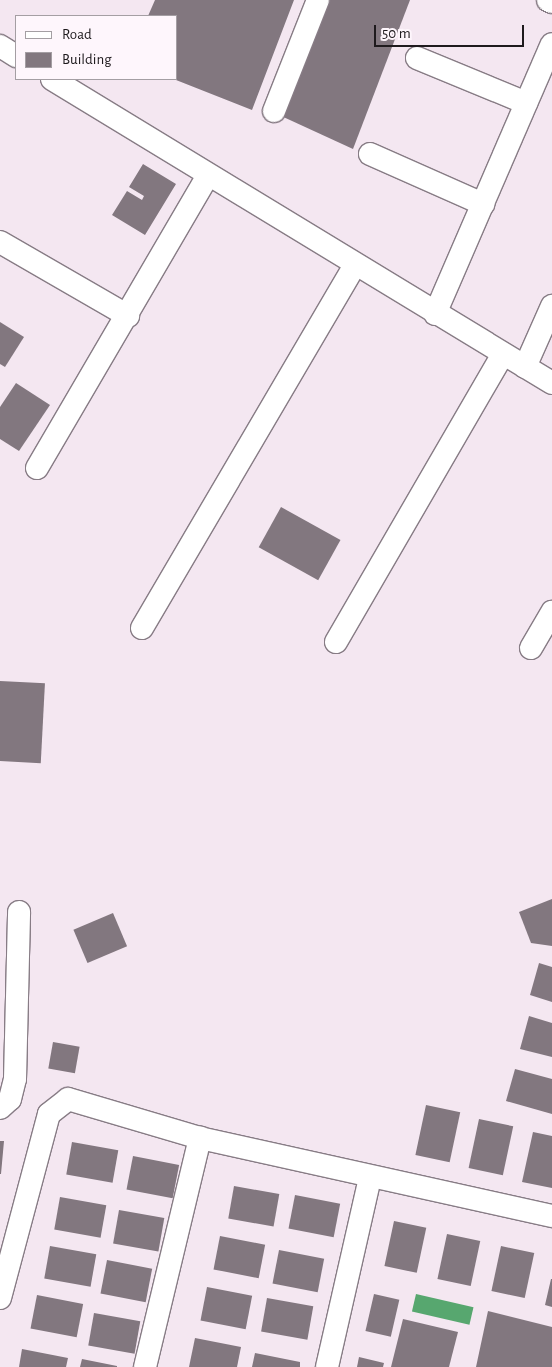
<!DOCTYPE html>
<html>
<head>
<meta charset="utf-8">
<style>
	body { margin:0 }
	#map { position:relative; width:552px; height:1367px; overflow:hidden; background:#f4e7f1; font-family:"Alegreya Sans",sans-serif }
	div>[style] { position:absolute }
	.water>* { inset:0; background:#57a76f; transform-origin:0 0 }
	.building>* { inset:0; background:#82777f; transform-origin:0 0 }
	.roads { filter:drop-shadow(1px 0 #877c85) drop-shadow(-1px 0 #877c85) drop-shadow(0 1px #877c85) drop-shadow(0 -1px #877c85) }
	.minor>* { height:22px; margin:-11px; padding:0 11px; transform-origin:11px; border-radius:11px; background:#fff }
	span { translate:-50% -50%; white-space:nowrap; text-align:center; line-height:1.15; -webkit-text-stroke:5px #fef6fc; paint-order:stroke }
	.legend { position:absolute; left:15px; top:15px; width:162px; height:65px; box-sizing:border-box; background:#fef6fc; border:1px solid #a49ea3; margin:0; padding:6px 9px; list-style:none; font-size:15px; color:#1e1a1d }
	.legend li { display:flex; align-items:center; gap:10px; height:25px }
	.legend b { width:25px; border:1px solid #a49ea3 }
	.scale { position:absolute; left:374px; top:25px; width:150px; height:22px; box-sizing:border-box; border:2px solid #1e1a1d; border-top:0; padding-left:6px; font-size:15px; line-height:18px; white-space:nowrap; color:#1e1a1d; -webkit-text-stroke:4px #fef6fc; paint-order:stroke }
</style>
</head>
<body>
<div id="map">
	<div class="water">
		<i style="left:416px;top:1294px;width:59px;height:18px;rotate:13deg"></i>
	</div>
	<div class="building">
		<i style="clip-path:polygon(155px 0,294px 0,252px 110px,176px 80px,176px 16px,148px 16px)"></i>
		<i style="clip-path:polygon(323px 0,410px 0,353px 149px,279px 115px)"></i>
		<i style="clip-path:polygon(143px 164px,176px 184px,145px 235px,112px 215px,127px 191px,142px 200px,144px 196px,129px 187px)"></i>
		<i style="clip-path:polygon(0 322px,24px 337px,5px 367px,0 364px)"></i>
		<i style="clip-path:polygon(16px 383px,50px 405px,19px 451px,0 439px,0 407px)"></i>
		<i style="left:281px;top:507px;width:68px;height:46px;rotate:29deg"></i>
		<i style="left:0;top:681px;width:45px;height:80px;rotate:3deg"></i>
		<i style="clip-path:polygon(552px 899px,552px 946px,531px 943px,519px 912px)"></i>
		<i style="left:113px;top:913px;width:36px;height:43px;rotate:67deg"></i>
		<i style="clip-path:polygon(539px 963px,552px 967px,552px 1002px,530px 995px)"></i>
		<i style="clip-path:polygon(529px 1016px,552px 1023px,552px 1057px,520px 1049px)"></i>
		<i style="left:53px;top:1042px;width:27px;height:27px;rotate:10deg"></i>
		<i style="clip-path:polygon(515px 1069px,552px 1079px,552px 1114px,506px 1101px)"></i>
		<i style="left:426px;top:1105px;width:35px;height:51px;rotate:12deg"></i>
		<i style="left:479px;top:1119px;width:35px;height:50px;rotate:12deg"></i>
		<i style="clip-path:polygon(533px 1132px,552px 1136px,552px 1188px,522px 1182px)"></i>
		<i style="clip-path:polygon(0 1141px,4px 1141px,1px 1174px,0 1174px)"></i>
		<i style="left:72px;top:1142px;width:47px;height:33px;rotate:10deg"></i>
		<i style="left:133px;top:1156px;width:47px;height:34px;rotate:11deg"></i>
		<i style="left:234px;top:1186px;width:46px;height:33px;rotate:10deg"></i>
		<i style="left:295px;top:1195px;width:46px;height:34px;rotate:11deg"></i>
		<i style="left:60px;top:1197px;width:47px;height:33px;rotate:10deg"></i>
		<i style="left:119px;top:1210px;width:46px;height:34px;rotate:10deg"></i>
		<i style="left:394px;top:1221px;width:33px;height:46px;rotate:12deg"></i>
		<i style="left:447px;top:1234px;width:34px;height:46px;rotate:12deg"></i>
		<i style="left:220px;top:1236px;width:46px;height:34px;rotate:11deg"></i>
		<i style="left:50px;top:1246px;width:47px;height:33px;rotate:10deg"></i>
		<i style="left:501px;top:1246px;width:34px;height:46px;rotate:12deg"></i>
		<i style="left:279px;top:1250px;width:46px;height:34px;rotate:11deg"></i>
		<i style="left:107px;top:1260px;width:46px;height:34px;rotate:11deg"></i>
		<i style="clip-path:polygon(551px 1279px,552px 1279px,552px 1307px,545px 1305px)"></i>
		<i style="left:207px;top:1287px;width:46px;height:34px;rotate:11deg"></i>
		<i style="left:374px;top:1294px;width:26px;height:38px;rotate:13deg"></i>
		<i style="left:37px;top:1295px;width:47px;height:34px;rotate:11deg"></i>
		<i style="left:267px;top:1298px;width:47px;height:34px;rotate:10deg"></i>
		<i style="clip-path:polygon(488px 1311px,552px 1327px,552px 1367px,476px 1367px)"></i>
		<i style="left:94px;top:1313px;width:47px;height:33px;rotate:10deg"></i>
		<i style="clip-path:polygon(403px 1319px,458px 1332px,449px 1367px,391px 1367px)"></i>
		<i style="clip-path:polygon(195px 1338px,241px 1347px,237px 1367px,189px 1367px)"></i>
		<i style="clip-path:polygon(22px 1349px,68px 1358px,66px 1367px,19px 1367px)"></i>
		<i style="clip-path:polygon(255px 1353px,300px 1362px,300px 1367px,252px 1367px)"></i>
		<i style="clip-path:polygon(359px 1357px,384px 1363px,383px 1367px,357px 1367px)"></i>
		<i style="clip-path:polygon(82px 1359px,117px 1366px,117px 1367px,80px 1367px)"></i>
	</div>
	<div class="roads">
		<div class="minor">
			<i style="left:548px;top:0;width:4px;rotate:27deg"></i>
			<i style="left:0;top:46px;width:19px;rotate:32deg"></i>
			<i style="left:417px;top:58px;width:118px;rotate:22.4deg"></i>
			<i style="left:52px;top:79px;width:585px;rotate:31.3deg"></i>
			<i style="left:274px;top:111px;width:119px;rotate:-68.4deg"></i>
			<i style="left:370px;top:154px;width:124px;rotate:23.9deg"></i>
			<i style="left:0;top:242px;width:148px;rotate:30deg"></i>
			<i style="left:435px;top:314px;width:294px;rotate:-66.6deg"></i>
			<i style="left:525px;top:367px;width:67px;rotate:-66.1deg"></i>
			<i style="left:37px;top:468px;width:337px;rotate:-59.7deg"></i>
			<i style="left:142px;top:628px;width:420px;rotate:-59.6deg"></i>
			<i style="left:336px;top:642px;width:333px;rotate:-59.9deg"></i>
			<i style="left:531px;top:648px;width:42px;rotate:-59.7deg"></i>
			<i style="left:0;top:1108px;width:13px;rotate:-42deg"></i>
			<i style="left:10px;top:1099px;width:21px;rotate:-76deg"></i>
			<i style="left:15px;top:1079px;width:167px;rotate:-88.6deg"></i>
			<i style="left:0;top:1298px;width:190px;rotate:-75.1deg"></i>
			<i style="left:49px;top:1114px;width:24px;rotate:-38deg"></i>
			<i style="left:68px;top:1099px;width:138px;rotate:16.5deg"></i>
			<i style="left:200px;top:1138px;width:361px;rotate:12.5deg"></i>
			<i style="left:145px;top:1367px;width:236px;rotate:-76.5deg"></i>
			<i style="left:327px;top:1367px;width:194px;rotate:-77.2deg"></i>
		</div>
	</div>
	<ul class="legend">
	<li><b style="height:6px;background:#fff"></b>Road</li>
	<li><b style="height:14px;background:#82777f"></b>Building</li>
	</ul>
	<div class="scale">50 m</div>
</div>
</body>
</html>
